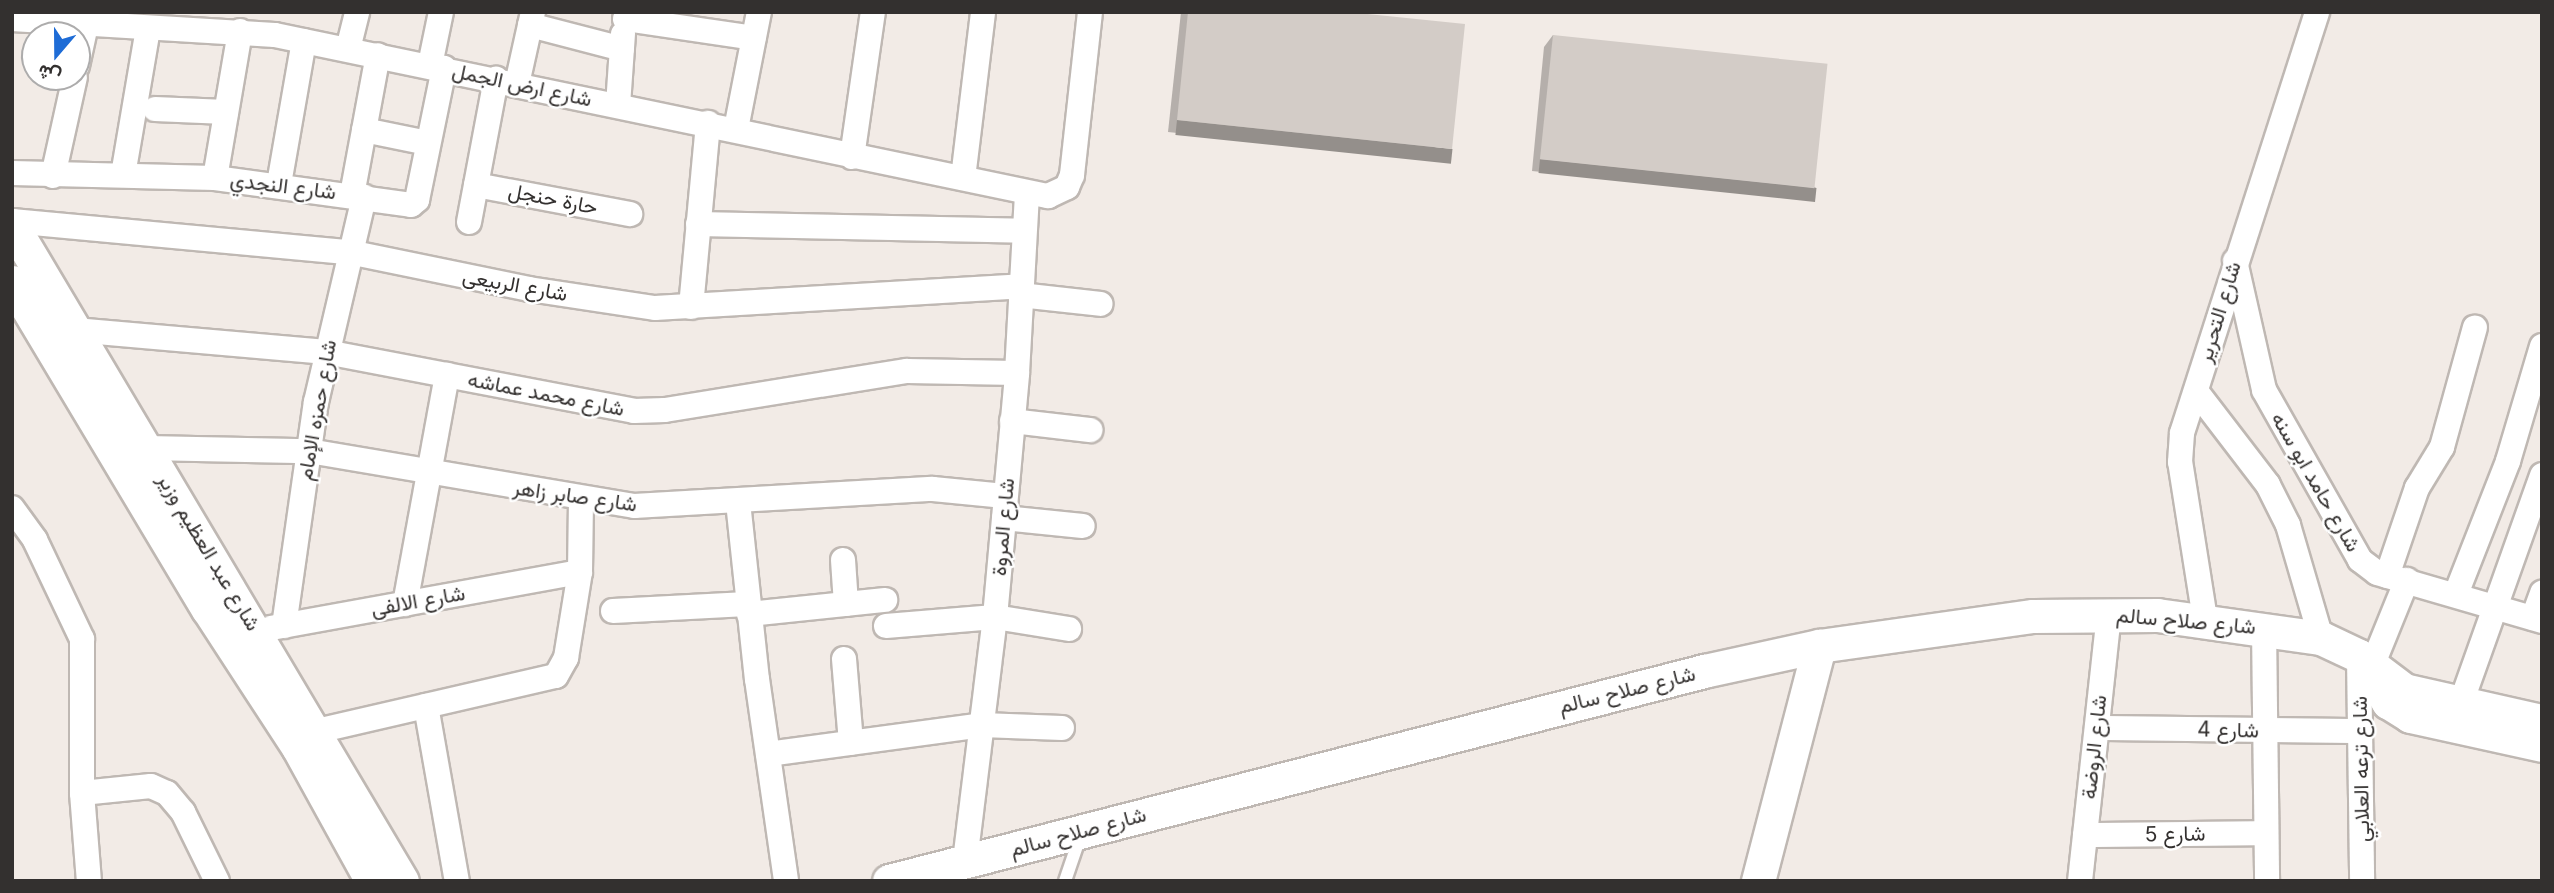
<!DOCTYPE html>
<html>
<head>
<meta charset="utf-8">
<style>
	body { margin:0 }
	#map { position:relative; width:2554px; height:893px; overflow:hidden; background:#f2ebe6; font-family:Inter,Vazirmatn,sans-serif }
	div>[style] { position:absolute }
	.roads { filter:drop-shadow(2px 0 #bfb8b3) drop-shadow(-2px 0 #bfb8b3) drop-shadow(0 2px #bfb8b3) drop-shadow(0 -2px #bfb8b3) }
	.lane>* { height:12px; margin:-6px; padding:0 6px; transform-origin:6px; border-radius:6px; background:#fff }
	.street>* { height:24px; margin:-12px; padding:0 12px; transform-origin:12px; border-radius:12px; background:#fff }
	.secondary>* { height:33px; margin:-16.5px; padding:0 16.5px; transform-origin:16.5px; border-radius:16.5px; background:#fff }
	.wall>* { inset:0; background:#b5afab }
	.shaded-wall>* { inset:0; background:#948f8b; transform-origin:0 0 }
	.building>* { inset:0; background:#d3ccc7; transform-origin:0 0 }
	span { translate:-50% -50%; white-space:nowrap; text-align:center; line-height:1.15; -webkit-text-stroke:5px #fff; paint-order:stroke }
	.street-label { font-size:21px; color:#33302f }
	.frame { position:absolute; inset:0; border:14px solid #33302f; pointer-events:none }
	.north { position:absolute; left:21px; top:21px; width:70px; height:70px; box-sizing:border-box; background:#fff; border:2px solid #adacac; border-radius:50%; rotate:200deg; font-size:19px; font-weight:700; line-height:28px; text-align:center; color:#33302f }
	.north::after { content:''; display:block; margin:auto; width:24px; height:32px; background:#1e6cd6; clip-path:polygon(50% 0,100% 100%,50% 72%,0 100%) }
</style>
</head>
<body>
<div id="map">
	<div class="roads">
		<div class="lane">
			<i style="left:1065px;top:881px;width:50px;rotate:-71.2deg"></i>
		</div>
		<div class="street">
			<i style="left:12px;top:19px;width:263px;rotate:3.5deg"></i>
			<i style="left:275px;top:35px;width:790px;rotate:11.77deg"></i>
			<i style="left:1048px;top:196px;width:21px;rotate:-25deg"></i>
			<i style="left:1067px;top:187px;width:13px;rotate:-67deg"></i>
			<i style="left:1072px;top:175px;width:164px;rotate:-83.7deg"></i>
			<i style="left:625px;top:19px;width:130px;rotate:8.4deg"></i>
			<i style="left:530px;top:25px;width:95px;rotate:14.6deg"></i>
			<i style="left:348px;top:49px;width:38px;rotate:-76deg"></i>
			<i style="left:430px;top:65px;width:54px;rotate:-78.3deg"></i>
			<i style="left:77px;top:66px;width:42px;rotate:-77.6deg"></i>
			<i style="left:517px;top:84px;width:74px;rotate:-77.5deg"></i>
			<i style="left:618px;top:105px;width:71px;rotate:-86deg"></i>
			<i style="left:155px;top:109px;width:71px;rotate:2.4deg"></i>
			<i style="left:736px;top:129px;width:119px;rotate:-78.9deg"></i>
			<i style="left:364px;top:130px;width:65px;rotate:11.5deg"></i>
			<i style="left:852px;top:157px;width:147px;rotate:-81.8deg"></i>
			<i style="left:12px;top:173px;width:203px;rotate:1.4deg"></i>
			<i style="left:215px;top:178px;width:198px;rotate:7.8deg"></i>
			<i style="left:411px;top:205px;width:8px;rotate:-40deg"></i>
			<i style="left:417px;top:200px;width:135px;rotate:-78.4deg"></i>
			<i style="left:123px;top:175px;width:149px;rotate:-80.3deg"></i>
			<i style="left:53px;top:176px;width:101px;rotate:-77.5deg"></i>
			<i style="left:215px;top:178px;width:149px;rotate:-80.3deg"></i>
			<i style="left:963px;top:178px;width:167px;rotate:-83.1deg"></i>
			<i style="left:279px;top:184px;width:145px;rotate:-80.1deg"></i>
			<i style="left:476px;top:185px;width:157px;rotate:10.7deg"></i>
			<i style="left:352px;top:195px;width:142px;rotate:-79.5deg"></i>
			<i style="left:12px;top:221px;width:338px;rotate:5.3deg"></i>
			<i style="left:349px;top:252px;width:184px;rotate:11.6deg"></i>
			<i style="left:529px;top:289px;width:127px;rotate:8.6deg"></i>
			<i style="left:655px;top:308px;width:367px;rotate:-3.4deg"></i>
			<i style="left:469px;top:222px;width:146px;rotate:-79.3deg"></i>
			<i style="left:698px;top:224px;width:326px;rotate:1.2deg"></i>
			<i style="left:2235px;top:261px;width:132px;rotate:77.3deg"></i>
			<i style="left:2264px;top:390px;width:195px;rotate:60.5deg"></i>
			<i style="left:2360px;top:560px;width:21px;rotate:37deg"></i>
			<i style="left:2377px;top:573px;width:172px;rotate:16.2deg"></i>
			<i style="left:1020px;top:295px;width:81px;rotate:6.3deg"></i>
			<i style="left:691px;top:307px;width:185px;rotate:-84.7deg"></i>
			<i style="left:75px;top:330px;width:252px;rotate:5deg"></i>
			<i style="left:326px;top:352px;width:314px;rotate:10.8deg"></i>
			<i style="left:634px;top:411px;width:31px;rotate:-2deg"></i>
			<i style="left:665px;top:410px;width:245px;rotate:-9.2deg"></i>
			<i style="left:907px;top:371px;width:110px;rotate:1deg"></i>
			<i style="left:2196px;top:391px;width:118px;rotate:52.5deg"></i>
			<i style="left:2268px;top:485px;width:45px;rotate:63.4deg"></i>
			<i style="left:2288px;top:525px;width:118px;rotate:73.7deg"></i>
			<i style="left:1012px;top:421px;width:79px;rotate:6.6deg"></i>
			<i style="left:146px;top:448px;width:163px;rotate:1.1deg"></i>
			<i style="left:309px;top:451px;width:330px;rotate:9.6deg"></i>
			<i style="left:634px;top:506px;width:299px;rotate:-3.3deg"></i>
			<i style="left:933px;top:489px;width:72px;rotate:5.6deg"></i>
			<i style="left:738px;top:502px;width:178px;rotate:83.9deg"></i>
			<i style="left:757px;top:679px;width:204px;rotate:81.8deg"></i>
			<i style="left:12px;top:508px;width:39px;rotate:54deg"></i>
			<i style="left:35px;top:540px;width:110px;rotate:64.6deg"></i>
			<i style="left:82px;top:639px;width:154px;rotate:90deg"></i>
			<i style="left:82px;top:793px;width:88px;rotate:85.5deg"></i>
			<i style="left:1004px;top:518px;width:79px;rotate:5.8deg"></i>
			<i style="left:843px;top:560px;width:44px;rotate:86.1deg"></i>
			<i style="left:2387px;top:576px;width:93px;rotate:-71.2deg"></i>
			<i style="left:2417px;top:488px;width:48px;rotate:-58.6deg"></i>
			<i style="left:2442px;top:447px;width:124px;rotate:-74.6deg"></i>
			<i style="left:2456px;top:594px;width:143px;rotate:-68.6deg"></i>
			<i style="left:2508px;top:461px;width:120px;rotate:-73.5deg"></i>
			<i style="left:405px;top:604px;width:233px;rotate:-79.6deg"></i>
			<i style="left:613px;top:611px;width:134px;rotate:-3deg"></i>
			<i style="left:749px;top:614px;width:137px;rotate:-5.9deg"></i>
			<i style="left:2533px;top:618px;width:27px;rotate:-70deg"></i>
			<i style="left:2205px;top:619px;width:159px;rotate:-99deg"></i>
			<i style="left:2180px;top:462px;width:29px;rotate:-86deg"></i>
			<i style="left:2182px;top:433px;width:442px;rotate:-72.2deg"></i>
			<i style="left:284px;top:626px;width:226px;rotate:-81.9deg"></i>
			<i style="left:316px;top:402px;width:211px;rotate:-76.8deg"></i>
			<i style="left:886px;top:626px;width:109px;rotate:-4.7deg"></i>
			<i style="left:995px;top:617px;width:75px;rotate:9.2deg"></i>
			<i style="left:2264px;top:627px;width:254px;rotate:89.3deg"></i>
			<i style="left:271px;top:628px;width:314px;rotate:-10.3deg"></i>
			<i style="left:2359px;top:656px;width:225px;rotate:89.2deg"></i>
			<i style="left:844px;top:659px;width:84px;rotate:85.2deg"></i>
			<i style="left:2372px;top:666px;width:93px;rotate:-67.9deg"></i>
			<i style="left:2461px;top:703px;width:242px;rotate:-70.4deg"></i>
			<i style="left:426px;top:706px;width:178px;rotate:80deg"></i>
			<i style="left:2097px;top:728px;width:263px;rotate:0.7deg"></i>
			<i style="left:317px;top:731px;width:245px;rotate:-13deg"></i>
			<i style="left:556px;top:676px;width:21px;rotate:-61deg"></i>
			<i style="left:566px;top:658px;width:87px;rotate:-80.8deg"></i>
			<i style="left:580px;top:572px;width:71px;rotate:-89.2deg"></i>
			<i style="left:768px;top:754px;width:216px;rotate:-7.7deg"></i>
			<i style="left:982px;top:725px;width:80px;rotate:2.1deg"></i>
			<i style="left:82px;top:793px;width:69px;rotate:-5.8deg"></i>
			<i style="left:151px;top:786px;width:17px;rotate:24deg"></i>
			<i style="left:167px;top:793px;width:25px;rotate:50deg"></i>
			<i style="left:183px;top:812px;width:77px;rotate:63.8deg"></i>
			<i style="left:2085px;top:835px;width:181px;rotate:-0.6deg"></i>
			<i style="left:965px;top:861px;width:246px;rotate:-83deg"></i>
			<i style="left:995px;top:617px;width:245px;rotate:-84.8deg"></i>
			<i style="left:1017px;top:373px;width:180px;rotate:-86.8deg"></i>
			<i style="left:2080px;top:881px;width:270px;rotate:-83.8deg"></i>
		</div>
		<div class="secondary">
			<i style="left:12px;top:225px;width:763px;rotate:59.27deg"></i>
			<i style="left:12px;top:282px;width:381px;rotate:59.1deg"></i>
			<i style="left:208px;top:609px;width:165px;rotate:56.9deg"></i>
			<i style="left:298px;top:747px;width:153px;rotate:61.1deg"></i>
			<i style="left:2378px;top:685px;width:20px;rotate:60deg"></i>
			<i style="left:2388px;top:702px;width:26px;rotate:32deg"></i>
			<i style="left:2410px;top:716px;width:135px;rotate:12.4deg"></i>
			<i style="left:889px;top:881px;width:842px;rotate:-14.45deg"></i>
			<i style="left:1704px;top:671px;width:118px;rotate:-12.3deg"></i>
			<i style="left:1819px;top:646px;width:216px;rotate:-8deg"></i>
			<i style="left:2033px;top:616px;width:124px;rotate:-0.5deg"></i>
			<i style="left:2157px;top:615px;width:166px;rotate:8deg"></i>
			<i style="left:2321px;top:638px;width:42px;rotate:25.3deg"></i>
			<i style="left:2359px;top:656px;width:56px;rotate:37.1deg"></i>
			<i style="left:2404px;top:690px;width:141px;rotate:12.7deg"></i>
			<i style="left:1758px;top:881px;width:243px;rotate:-75.4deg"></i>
		</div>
	</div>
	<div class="wall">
		<i style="clip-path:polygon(1181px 12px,1348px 12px,1444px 161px,1168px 132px)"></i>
		<i style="clip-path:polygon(1553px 35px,1816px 188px,1807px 200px,1532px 171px,1544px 47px)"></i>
	</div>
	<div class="shaded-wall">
		<i style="left:1177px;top:120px;width:277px;height:15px;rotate:6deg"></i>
		<i style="left:1540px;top:159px;width:278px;height:14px;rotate:6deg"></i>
	</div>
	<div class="building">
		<i style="clip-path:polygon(1188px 12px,1348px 12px,1465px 24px,1452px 149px,1177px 120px)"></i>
		<i style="left:1553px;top:35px;width:276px;height:125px;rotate:6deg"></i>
	</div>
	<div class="street-label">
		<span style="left:522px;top:85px;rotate:12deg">شارع ارض الجمل</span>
		<span style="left:283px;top:186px;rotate:7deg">شارع النجدي</span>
		<span style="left:553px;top:199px;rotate:11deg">حارة حنجل</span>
		<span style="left:515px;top:285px;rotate:10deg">شارع الربيعى</span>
		<span style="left:2219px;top:312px;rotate:-73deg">شارع التحرير</span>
		<span style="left:546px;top:394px;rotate:11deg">شارع محمد عماشه</span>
		<span style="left:317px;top:410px;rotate:-80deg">شارع حمزه الإمام</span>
		<span style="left:2316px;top:482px;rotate:60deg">شارع حامد ابو سنه</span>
		<span style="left:575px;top:496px;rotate:8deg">شارع صابر زاهر</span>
		<span style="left:1003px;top:527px;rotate:-85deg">شارع المروة</span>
		<span style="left:209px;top:552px;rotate:59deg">شارع عبد العظيم وزير</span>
		<span style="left:418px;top:601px;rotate:-10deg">شارع الالفى</span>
		<span style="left:2186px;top:621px;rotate:5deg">شارع صلاح سالم</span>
		<span style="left:1627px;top:690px;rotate:-14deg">شارع صلاح سالم</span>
		<span style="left:2228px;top:730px;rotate:1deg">شارع 4</span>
		<span style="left:2094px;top:747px;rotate:-84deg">شارع الروضة</span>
		<span style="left:2361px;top:769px;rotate:-91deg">شارع ترعه العلابي</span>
		<span style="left:1078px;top:832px;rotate:-15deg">شارع صلاح سالم</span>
		<span style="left:2175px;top:834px;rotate:-1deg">شارع 5</span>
	</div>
	<div class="frame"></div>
	<div class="north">ش</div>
</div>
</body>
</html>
